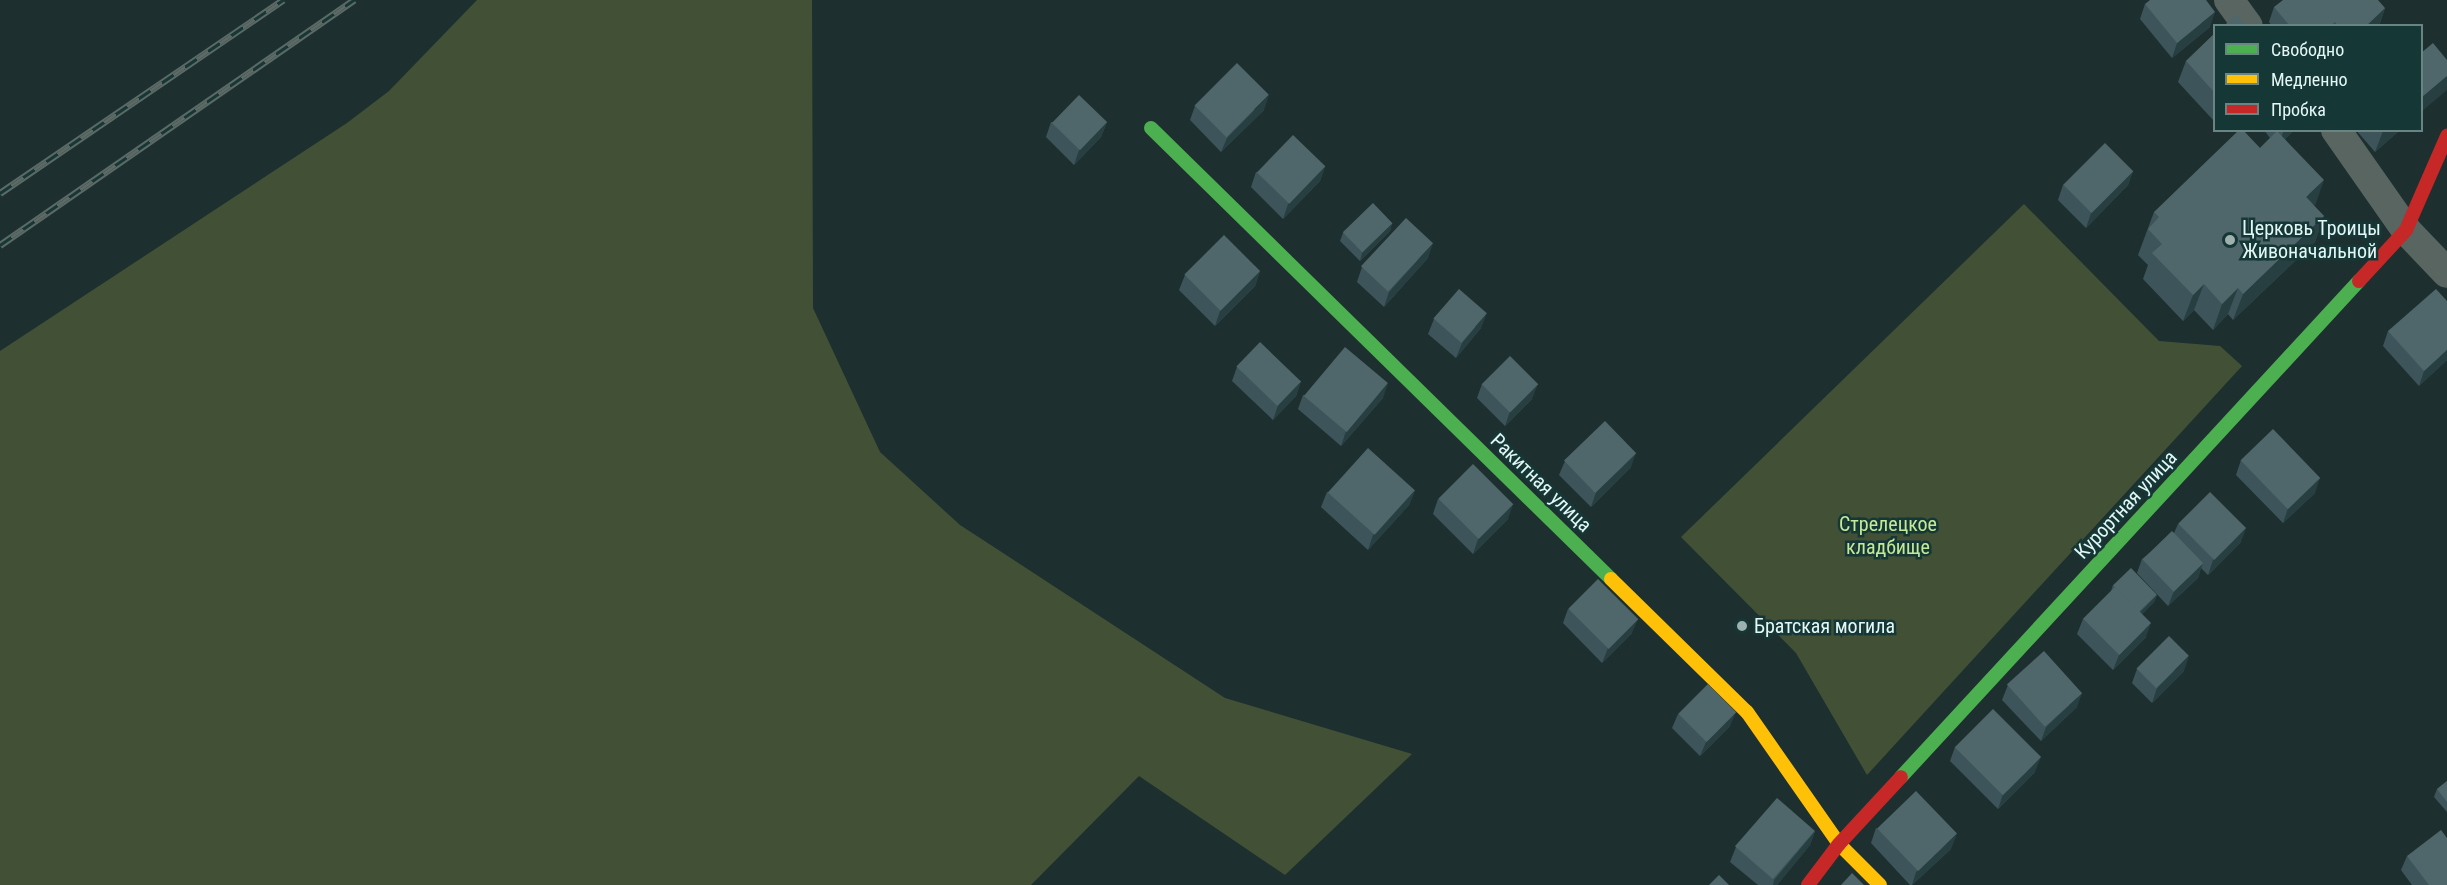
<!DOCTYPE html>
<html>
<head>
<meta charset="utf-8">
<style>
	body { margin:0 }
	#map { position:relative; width:2447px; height:885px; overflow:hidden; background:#1d302f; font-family:"Roboto Condensed",sans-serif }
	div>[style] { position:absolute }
	.green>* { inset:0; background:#425136 }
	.street>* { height:30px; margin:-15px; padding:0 15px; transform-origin:15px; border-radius:15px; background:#586560 }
	.fast>* { height:14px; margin:-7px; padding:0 7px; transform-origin:7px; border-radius:7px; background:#4caf50 }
	.slow>* { height:14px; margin:-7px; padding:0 7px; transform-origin:7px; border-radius:7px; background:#ffc107 }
	.jam>* { height:14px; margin:-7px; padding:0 7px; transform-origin:7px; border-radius:7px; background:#c62828 }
	.rail>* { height:7px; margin-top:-3.5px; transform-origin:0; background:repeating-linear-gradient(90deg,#153836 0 14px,#5c6a66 0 28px); box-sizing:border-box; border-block:2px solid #5c6a66 }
	.wall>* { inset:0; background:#3d555a }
	.shaded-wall>* { inset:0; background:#283f42 }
	.building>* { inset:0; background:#4f676b; transform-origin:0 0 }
	.dots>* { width:16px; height:16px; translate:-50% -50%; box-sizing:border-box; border:3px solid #153836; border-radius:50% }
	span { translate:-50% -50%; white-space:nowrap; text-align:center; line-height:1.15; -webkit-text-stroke:5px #153836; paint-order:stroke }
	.poi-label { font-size:20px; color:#e4f7f6 }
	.left { translate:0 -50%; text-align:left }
	.street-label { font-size:20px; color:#e4f7f6 }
	.park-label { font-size:20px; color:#c5ea97 }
	.legend { position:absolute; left:2213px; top:24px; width:210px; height:108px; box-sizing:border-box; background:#153836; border:2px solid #688483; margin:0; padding:8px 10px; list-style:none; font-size:18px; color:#e4f7f6 }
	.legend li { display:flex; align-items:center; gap:12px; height:30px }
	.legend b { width:30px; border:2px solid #688483 }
</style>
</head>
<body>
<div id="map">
	<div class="green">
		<i style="clip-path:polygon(477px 0,812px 0,813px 308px,880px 452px,960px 525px,1225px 698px,1412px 754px,1285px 875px,1139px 776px,1031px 885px,0 885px,0 351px,347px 123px,389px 91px)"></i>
		<i style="clip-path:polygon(2024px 204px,2159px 341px,2220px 346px,2242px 366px,1867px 775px,1796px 653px,1681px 537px)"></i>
	</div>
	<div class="street">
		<i style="left:2229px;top:0;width:32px;rotate:54deg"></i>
		<i style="left:2336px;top:130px;width:122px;rotate:55deg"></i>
		<i style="left:2406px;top:230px;width:59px;rotate:46.4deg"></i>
	</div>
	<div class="fast">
		<i style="left:1151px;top:128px;width:644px;rotate:44.43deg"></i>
		<i style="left:1901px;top:777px;width:675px;rotate:-47.28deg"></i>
	</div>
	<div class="slow">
		<i style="left:1611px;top:579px;width:190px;rotate:44.4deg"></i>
		<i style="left:1747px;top:712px;width:161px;rotate:55.1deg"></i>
		<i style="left:1839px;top:844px;width:58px;rotate:45deg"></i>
	</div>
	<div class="jam">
		<i style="left:2359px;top:281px;width:69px;rotate:-47.3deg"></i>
		<i style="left:2406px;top:230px;width:103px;rotate:-66.4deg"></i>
		<i style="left:1808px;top:885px;width:51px;rotate:-52.9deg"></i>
		<i style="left:1839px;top:844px;width:91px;rotate:-47.2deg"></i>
	</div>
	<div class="rail">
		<i style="left:0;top:193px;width:343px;rotate:-34.3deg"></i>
		<i style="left:0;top:245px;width:431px;rotate:-34.7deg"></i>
	</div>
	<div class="wall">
		<i style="clip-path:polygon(2145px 4px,2210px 27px,2172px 58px,2140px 19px)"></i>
		<i style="clip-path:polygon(2274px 7px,2385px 8px,2380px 23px,2377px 26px,2272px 26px,2269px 22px)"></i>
		<i style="clip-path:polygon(2214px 34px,2214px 121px,2178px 82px,2186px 61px)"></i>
		<i style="clip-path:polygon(1195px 106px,1264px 110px,1221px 152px,1190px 120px)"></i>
		<i style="clip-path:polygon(1051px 122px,1107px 122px,1101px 137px,1074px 165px,1046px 137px)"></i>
		<i style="clip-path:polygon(2264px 130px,2294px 130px,2285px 139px,2314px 206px,2324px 216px,2315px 242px,2233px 320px,2228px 314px,2213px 330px,2194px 310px,2183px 321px,2143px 279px,2148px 265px,2138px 255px,2154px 212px,2260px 148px,2270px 138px)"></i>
		<i style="clip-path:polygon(2356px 130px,2400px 130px,2375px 152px)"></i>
		<i style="clip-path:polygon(1325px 166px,1320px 181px,1283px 219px,1251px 187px,1256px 172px)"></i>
		<i style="clip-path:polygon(2133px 171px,2128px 185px,2086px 228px,2058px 200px,2063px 185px)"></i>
		<i style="clip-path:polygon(1392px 223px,1390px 231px,1360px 261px,1340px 241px,1343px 233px)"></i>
		<i style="clip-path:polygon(1428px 258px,1384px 307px,1357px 282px,1362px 267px)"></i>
		<i style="clip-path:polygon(1260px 271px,1255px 286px,1215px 326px,1179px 290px,1185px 275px)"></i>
		<i style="clip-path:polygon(1434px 319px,1481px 328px,1456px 358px,1428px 334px)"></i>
		<i style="clip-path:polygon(2388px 331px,2447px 360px,2419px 386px,2383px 346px)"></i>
		<i style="clip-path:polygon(1237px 367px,1301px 381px,1296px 396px,1273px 420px,1232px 381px)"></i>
		<i style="clip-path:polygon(1482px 384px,1532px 399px,1505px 426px,1477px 398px)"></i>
		<i style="clip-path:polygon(1303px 395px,1383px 398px,1341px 446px,1298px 409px)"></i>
		<i style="clip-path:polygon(2241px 460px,2315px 493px,2283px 523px,2236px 475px)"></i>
		<i style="clip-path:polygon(1565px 461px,1631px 467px,1591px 507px,1559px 475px)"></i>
		<i style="clip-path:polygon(1415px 490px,1409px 505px,1368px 550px,1321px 507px,1327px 492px)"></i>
		<i style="clip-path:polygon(1438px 499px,1508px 519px,1473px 554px,1433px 514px)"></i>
		<i style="clip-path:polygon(2178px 524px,2241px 542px,2208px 575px,2201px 568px,2198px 578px,2168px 606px,2137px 573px,2142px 559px,2174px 533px)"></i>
		<i style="clip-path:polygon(2113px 585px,2157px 595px,2154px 602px,2142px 614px,2146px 637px,2113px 670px,2077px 634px,2083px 619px,2111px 591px)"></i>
		<i style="clip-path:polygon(1568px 609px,1632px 633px,1602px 663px,1563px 623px)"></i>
		<i style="clip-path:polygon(2137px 669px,2184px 671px,2152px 703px,2132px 683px)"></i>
		<i style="clip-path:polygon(2008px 685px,2077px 707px,2041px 741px,2002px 700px)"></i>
		<i style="clip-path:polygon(1678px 714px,1730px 726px,1700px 756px,1672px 728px)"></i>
		<i style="clip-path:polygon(1955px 747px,2035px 772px,1998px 809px,1950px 761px)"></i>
		<i style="clip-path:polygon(2447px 781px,2447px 812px,2434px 797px,2437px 789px)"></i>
		<i style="clip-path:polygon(1876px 828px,1951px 849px,1912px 885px,1910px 885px,1871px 843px)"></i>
		<i style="clip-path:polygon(1815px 831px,1810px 845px,1777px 885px,1758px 885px,1730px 862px,1736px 847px)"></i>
		<i style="clip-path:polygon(2407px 856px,2447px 885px,2412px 885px,2401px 870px)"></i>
	</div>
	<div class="shaded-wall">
		<i style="clip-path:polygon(2385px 8px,2380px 23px,2377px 26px,2366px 26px)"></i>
		<i style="clip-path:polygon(2215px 12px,2210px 27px,2172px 58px,2177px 43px)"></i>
		<i style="clip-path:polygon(2447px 76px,2447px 90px,2421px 112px,2421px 98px)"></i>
		<i style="clip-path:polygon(1269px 95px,1264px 110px,1221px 152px,1227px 138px)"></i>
		<i style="clip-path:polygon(1107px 122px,1101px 137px,1074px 165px,1079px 150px)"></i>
		<i style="clip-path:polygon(2284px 130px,2294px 130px,2278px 146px)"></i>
		<i style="clip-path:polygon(2384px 130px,2400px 130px,2375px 152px,2383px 131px)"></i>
		<i style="clip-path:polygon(1325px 166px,1320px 181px,1283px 219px,1288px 204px)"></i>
		<i style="clip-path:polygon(2133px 171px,2128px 185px,2086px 228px,2091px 213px)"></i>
		<i style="clip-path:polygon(2324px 180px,2315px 206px,2306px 197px)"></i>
		<i style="clip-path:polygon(2324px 216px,2315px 242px,2233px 320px,2243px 294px)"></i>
		<i style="clip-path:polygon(1392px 223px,1390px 231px,1360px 261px,1362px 253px)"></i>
		<i style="clip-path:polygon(1433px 243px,1428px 258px,1384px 307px,1389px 292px)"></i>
		<i style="clip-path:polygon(1260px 271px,1255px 286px,1215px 326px,1220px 311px)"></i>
		<i style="clip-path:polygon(2204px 284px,2194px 310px,2183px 321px,2193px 295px)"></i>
		<i style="clip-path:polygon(2238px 288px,2228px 314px,2213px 330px,2222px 304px)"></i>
		<i style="clip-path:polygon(1487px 313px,1481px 328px,1456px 358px,1462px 343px)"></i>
		<i style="clip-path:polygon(2447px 350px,2447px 360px,2419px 386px,2424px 371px)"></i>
		<i style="clip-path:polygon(1301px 381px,1296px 396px,1273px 420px,1278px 405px)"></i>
		<i style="clip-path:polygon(1388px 383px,1383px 398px,1341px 446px,1346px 431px)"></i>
		<i style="clip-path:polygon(1538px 384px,1532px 399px,1505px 426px,1510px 411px)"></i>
		<i style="clip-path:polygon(1636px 453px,1631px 467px,1591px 507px,1596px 492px)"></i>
		<i style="clip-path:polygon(2320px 478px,2315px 493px,2283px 523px,2288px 508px)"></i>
		<i style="clip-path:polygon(1415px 490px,1409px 505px,1368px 550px,1373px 535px)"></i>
		<i style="clip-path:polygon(1513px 504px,1508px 519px,1473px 554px,1478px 539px)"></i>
		<i style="clip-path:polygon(2246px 528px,2241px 542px,2208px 575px,2213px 560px)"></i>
		<i style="clip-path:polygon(2203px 563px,2198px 578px,2168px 606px,2174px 591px)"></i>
		<i style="clip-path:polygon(2157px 595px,2154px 602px,2137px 620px,2140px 612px)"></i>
		<i style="clip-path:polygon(1638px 619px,1632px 633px,1602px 663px,1608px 648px)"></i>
		<i style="clip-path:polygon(2151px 623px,2146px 637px,2113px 670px,2119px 655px)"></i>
		<i style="clip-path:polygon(2189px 656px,2184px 671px,2152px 703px,2157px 688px)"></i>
		<i style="clip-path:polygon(2082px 693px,2077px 707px,2041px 741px,2046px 727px)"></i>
		<i style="clip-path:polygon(1736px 712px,1730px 726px,1700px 756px,1706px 742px)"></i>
		<i style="clip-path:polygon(2041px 757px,2035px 772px,1998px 809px,2003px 794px)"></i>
		<i style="clip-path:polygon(1815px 831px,1810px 845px,1777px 885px,1773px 885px,1774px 880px)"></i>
		<i style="clip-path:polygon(1957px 834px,1951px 849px,1912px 885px,1916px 872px)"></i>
	</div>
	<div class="building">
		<i style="clip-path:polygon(2150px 0,2206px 0,2215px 12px,2177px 43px,2145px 4px)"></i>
		<i style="clip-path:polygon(2283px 0,2378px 0,2385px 8px,2366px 26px,2338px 26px,2335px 22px,2330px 26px,2290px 26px,2274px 7px)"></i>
		<i style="clip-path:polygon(2236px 14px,2246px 26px,2224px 26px)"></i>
		<i style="clip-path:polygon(2214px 34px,2214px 92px,2186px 61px)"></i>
		<i style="clip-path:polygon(2433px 43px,2447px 60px,2447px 76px,2421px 98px,2421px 53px)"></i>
		<i style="left:1237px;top:63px;width:45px;height:60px;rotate:45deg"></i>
		<i style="left:1079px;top:95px;width:39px;height:39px;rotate:44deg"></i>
		<i style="clip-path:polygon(2239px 130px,2243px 130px,2260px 148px,2277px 131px,2324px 180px,2306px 197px,2324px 216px,2243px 294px,2238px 288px,2222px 304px,2204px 284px,2193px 295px,2152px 253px,2162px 244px,2148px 229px,2159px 217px,2154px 212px)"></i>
		<i style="left:1293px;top:135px;width:45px;height:52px;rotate:44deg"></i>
		<i style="left:2105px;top:143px;width:40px;height:59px;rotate:45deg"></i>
		<i style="left:1373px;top:203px;width:28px;height:42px;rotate:46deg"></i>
		<i style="left:1406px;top:218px;width:37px;height:66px;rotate:43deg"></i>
		<i style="left:1224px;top:235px;width:51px;height:56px;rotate:45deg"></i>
		<i style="left:1459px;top:289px;width:37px;height:39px;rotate:41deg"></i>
		<i style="clip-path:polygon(2436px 289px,2447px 301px,2447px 350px,2424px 371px,2388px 331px)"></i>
		<i style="left:1260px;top:342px;width:57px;height:34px;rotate:44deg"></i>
		<i style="left:1345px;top:347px;width:56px;height:64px;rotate:40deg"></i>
		<i style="left:1510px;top:356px;width:40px;height:40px;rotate:45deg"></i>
		<i style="left:1605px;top:421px;width:45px;height:57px;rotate:46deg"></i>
		<i style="left:2273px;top:429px;width:68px;height:45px;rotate:46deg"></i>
		<i style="left:1368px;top:448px;width:63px;height:60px;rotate:42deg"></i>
		<i style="left:1473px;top:464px;width:57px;height:49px;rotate:45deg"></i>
		<i style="left:2210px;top:492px;width:51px;height:45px;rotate:45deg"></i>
		<i style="left:2172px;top:531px;width:45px;height:41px;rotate:46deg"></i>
		<i style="left:2131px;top:568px;width:37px;height:25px;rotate:46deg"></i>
		<i style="left:1598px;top:579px;width:57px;height:42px;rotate:45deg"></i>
		<i style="left:2115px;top:587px;width:51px;height:45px;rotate:45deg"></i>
		<i style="left:2169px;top:636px;width:28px;height:46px;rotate:45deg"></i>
		<i style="left:2044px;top:651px;width:57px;height:50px;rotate:48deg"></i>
		<i style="left:1708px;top:684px;width:40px;height:42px;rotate:45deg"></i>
		<i style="left:1993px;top:709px;width:68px;height:54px;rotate:45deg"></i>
		<i style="clip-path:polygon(2447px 781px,2447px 802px,2437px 789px)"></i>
		<i style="left:1916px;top:791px;width:59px;height:54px;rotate:46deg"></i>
		<i style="left:1777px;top:798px;width:50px;height:64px;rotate:41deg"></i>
		<i style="clip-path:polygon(2441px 830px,2447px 838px,2447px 885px,2429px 885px,2407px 856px)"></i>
		<i style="clip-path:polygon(1852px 873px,1864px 885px,1841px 885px)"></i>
		<i style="clip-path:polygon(1719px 875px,1729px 885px,1709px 885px)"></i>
	</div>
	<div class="dots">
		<i style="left:2230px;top:240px;background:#9eb1b0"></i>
		<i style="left:1742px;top:626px;background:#9eb1b0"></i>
	</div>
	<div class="poi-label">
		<span class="left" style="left:2242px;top:240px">Церковь Троицы<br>Живоначальной</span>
		<span class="left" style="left:1754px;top:626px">Братская могила</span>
	</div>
	<div class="street-label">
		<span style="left:1541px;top:483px;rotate:44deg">Ракитная улица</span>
		<span style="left:2126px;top:505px;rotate:-47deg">Курортная улица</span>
	</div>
	<div class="park-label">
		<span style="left:1888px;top:536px">Стрелецкое<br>кладбище</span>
	</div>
	<ul class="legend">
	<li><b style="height:8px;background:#4caf50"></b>Свободно</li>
	<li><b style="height:8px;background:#ffc107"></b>Медленно</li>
	<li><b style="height:8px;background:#c62828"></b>Пробка</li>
	</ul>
</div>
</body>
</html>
